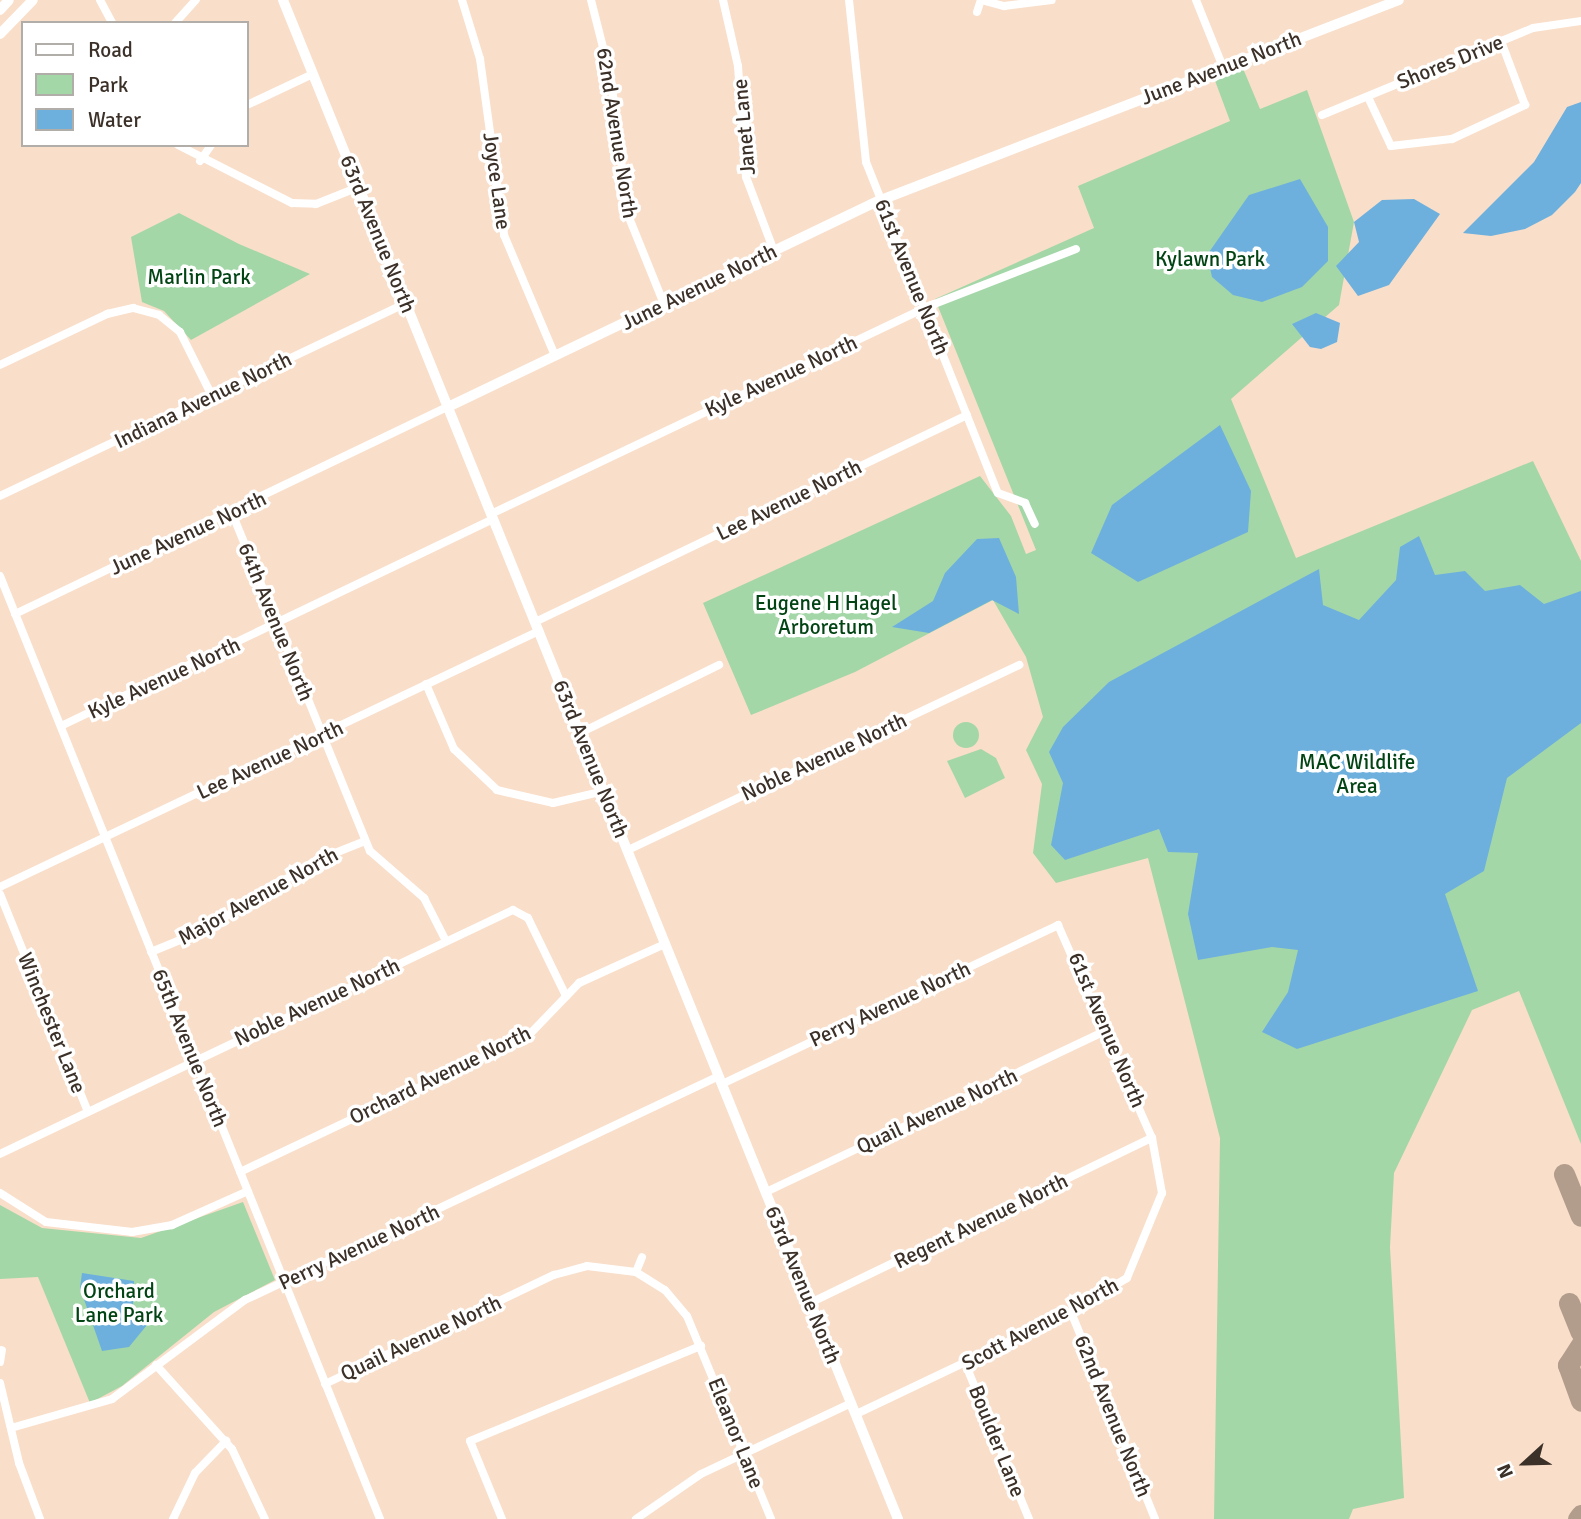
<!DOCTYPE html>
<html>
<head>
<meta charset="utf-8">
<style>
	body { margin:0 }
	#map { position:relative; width:1581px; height:1519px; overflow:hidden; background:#f9dec9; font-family:Signika,sans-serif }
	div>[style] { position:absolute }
	.green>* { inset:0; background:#a4d7a8 }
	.round { border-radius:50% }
	.water>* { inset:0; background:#6db0dd }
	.taxiway>* { height:21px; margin:-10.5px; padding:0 10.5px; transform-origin:10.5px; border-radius:10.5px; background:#b29d8d }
	.minor>* { height:8px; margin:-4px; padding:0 4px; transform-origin:4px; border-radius:4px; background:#fff }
	.tertiary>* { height:10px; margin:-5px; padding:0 5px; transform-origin:5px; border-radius:5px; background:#fff }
	.secondary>* { height:10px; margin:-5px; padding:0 5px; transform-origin:5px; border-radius:5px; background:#fff }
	span { translate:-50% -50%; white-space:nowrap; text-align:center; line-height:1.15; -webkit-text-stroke:7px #fff; paint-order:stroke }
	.street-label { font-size:21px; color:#3c3129 }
	.park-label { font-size:21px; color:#024414 }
	.legend { position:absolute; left:21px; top:21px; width:228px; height:126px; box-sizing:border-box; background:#fff; border:2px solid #b1ada9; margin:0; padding:9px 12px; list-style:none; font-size:21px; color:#3c3129 }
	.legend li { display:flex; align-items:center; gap:14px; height:35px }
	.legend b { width:35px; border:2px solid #b1ada9 }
	.north { position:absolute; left:1490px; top:1428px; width:70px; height:70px; -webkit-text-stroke:5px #fff; paint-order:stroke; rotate:248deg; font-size:19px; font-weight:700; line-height:28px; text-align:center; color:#3c3129 }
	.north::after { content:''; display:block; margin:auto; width:24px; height:32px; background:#3c3129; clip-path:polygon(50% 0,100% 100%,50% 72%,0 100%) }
</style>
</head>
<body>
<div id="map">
	<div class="green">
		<i style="clip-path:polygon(1242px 66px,1260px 109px,1307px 90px,1354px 222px,1339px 305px,1231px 399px,1296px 558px,1533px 461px,1581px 561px,1581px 1144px,1519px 991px,1472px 1010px,1394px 1173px,1390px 1247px,1404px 1498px,1353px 1509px,1349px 1519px,1214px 1519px,1220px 1138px,1148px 858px,1056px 883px,1033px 853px,1042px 784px,1026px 750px,1043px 717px,1026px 657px,993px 600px,855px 672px,751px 715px,703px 603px,980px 476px,1011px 516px,1026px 554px,1036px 550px,935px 299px,1094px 228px,1078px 186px,1230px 121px,1214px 78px)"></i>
		<i style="clip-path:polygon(179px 213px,239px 244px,310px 274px,191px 340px,164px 311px,142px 302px,131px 237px)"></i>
		<i class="round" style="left:953px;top:722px;width:26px;height:26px"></i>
		<i style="clip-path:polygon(981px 749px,996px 758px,1005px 778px,965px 798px,947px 761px)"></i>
		<i style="clip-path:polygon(243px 1202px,275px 1280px,214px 1312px,122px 1386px,90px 1403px,38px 1277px,0 1279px,0 1205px,42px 1228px,141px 1238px)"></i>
	</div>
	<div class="water">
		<i style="clip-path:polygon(1581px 102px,1581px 183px,1575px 192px,1552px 215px,1525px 229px,1491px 236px,1463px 233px,1534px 162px,1567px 107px)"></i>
		<i style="clip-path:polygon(1300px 179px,1328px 227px,1328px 261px,1302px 287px,1262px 302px,1233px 295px,1212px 277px,1207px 255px,1249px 195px)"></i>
		<i style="clip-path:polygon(1414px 199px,1440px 214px,1389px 285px,1358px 296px,1336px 266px,1359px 242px,1354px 222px,1382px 200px)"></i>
		<i style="clip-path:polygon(1316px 313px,1340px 323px,1337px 342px,1321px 349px,1310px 347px,1292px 324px)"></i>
		<i style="clip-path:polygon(1220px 425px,1251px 491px,1248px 532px,1138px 582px,1091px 553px,1112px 505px)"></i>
		<i style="clip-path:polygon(1419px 536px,1435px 575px,1465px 571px,1485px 591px,1520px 585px,1544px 604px,1581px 591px,1581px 723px,1507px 778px,1484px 871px,1445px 894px,1478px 991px,1297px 1049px,1262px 1032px,1288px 992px,1298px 950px,1272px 947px,1198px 960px,1188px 914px,1198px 853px,1168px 852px,1159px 829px,1065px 860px,1051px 845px,1063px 783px,1049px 752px,1063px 727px,1109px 682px,1319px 569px,1323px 605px,1359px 620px,1396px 580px,1400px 547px)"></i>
		<i style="clip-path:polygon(999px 538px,1016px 577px,1019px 614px,992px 600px,929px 633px,892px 627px,933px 601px,945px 573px,977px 539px)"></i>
		<i style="clip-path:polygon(82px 1273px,134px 1281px,133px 1307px,147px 1325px,129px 1347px,102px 1351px,80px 1288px)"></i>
	</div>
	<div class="taxiway">
		<i style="left:1564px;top:1174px;width:45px;rotate:68deg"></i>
		<i style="left:1569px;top:1303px;width:31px;rotate:68deg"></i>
		<i style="left:1581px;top:1345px;width:24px;rotate:123deg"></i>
		<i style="left:1568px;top:1365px;width:38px;rotate:70deg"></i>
		<i style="left:1578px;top:1519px;width:5px;rotate:-53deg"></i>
	</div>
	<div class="minor">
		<i style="left:100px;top:0;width:26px;rotate:62deg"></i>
		<i style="left:462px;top:0;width:62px;rotate:73deg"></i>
		<i style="left:480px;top:59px;width:178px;rotate:82.2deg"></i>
		<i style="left:504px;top:235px;width:131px;rotate:67.1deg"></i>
		<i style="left:591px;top:0;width:81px;rotate:75.8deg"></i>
		<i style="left:611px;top:79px;width:137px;rotate:82.9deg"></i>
		<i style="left:628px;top:215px;width:96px;rotate:68deg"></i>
		<i style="left:723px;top:0;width:68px;rotate:77.2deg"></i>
		<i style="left:738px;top:66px;width:111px;rotate:85.9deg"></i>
		<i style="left:746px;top:177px;width:79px;rotate:69.3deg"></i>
		<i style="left:849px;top:0;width:163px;rotate:84deg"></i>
		<i style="left:866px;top:162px;width:356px;rotate:68.3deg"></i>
		<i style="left:998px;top:493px;width:29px;rotate:20deg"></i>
		<i style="left:1025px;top:503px;width:23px;rotate:65deg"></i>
		<i style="left:981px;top:0;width:24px;rotate:15deg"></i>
		<i style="left:1004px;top:6px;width:48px;rotate:-7.1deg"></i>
		<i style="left:1196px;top:0;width:72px;rotate:68.1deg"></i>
		<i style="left:977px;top:12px;width:13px;rotate:-72deg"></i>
		<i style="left:175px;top:23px;width:31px;rotate:-48deg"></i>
		<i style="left:1368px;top:97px;width:54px;rotate:64.9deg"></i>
		<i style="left:1391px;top:146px;width:61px;rotate:-6.5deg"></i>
		<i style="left:1452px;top:139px;width:81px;rotate:-25deg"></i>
		<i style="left:1525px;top:105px;width:68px;rotate:-110.6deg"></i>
		<i style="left:247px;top:105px;width:73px;rotate:-25.2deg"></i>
		<i style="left:1322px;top:115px;width:228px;rotate:-22.4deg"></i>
		<i style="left:1533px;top:28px;width:49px;rotate:-8.3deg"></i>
		<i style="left:178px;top:145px;width:128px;rotate:27deg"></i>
		<i style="left:292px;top:203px;width:24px;rotate:2deg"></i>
		<i style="left:316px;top:204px;width:46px;rotate:-21.6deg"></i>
		<i style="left:200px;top:161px;width:19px;rotate:-55deg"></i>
		<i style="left:0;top:365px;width:119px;rotate:-25.5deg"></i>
		<i style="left:107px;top:314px;width:27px;rotate:-13deg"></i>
		<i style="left:133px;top:308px;width:27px;rotate:15deg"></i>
		<i style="left:159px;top:315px;width:27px;rotate:39deg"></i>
		<i style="left:180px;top:332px;width:72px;rotate:63.4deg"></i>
		<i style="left:0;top:496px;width:450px;rotate:-25.4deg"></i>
		<i style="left:232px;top:513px;width:365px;rotate:67.8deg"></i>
		<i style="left:370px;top:851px;width:72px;rotate:41deg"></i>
		<i style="left:424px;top:898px;width:48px;rotate:62.9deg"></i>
		<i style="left:491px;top:514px;width:480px;rotate:-25.4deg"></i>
		<i style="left:924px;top:308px;width:163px;rotate:-21.2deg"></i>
		<i style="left:0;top:576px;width:1017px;rotate:68.05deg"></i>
		<i style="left:15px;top:614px;width:480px;rotate:-25.6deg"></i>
		<i style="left:535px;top:622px;width:479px;rotate:-25.6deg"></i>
		<i style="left:426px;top:684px;width:71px;rotate:66.7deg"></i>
		<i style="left:454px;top:749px;width:59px;rotate:43.6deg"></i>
		<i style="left:497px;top:790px;width:57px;rotate:13.1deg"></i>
		<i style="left:553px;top:803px;width:52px;rotate:-13.2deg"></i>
		<i style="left:61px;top:726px;width:479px;rotate:-25.6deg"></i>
		<i style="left:580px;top:733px;width:155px;rotate:-26.1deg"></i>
		<i style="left:628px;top:850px;width:433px;rotate:-25.3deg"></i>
		<i style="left:0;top:887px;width:597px;rotate:-25.41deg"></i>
		<i style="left:0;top:894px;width:235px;rotate:68deg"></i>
		<i style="left:151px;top:952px;width:57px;rotate:-22.5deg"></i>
		<i style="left:204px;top:930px;width:131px;rotate:-31.9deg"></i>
		<i style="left:315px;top:861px;width:54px;rotate:-21.8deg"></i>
		<i style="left:722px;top:1084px;width:372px;rotate:-25.3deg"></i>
		<i style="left:1058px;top:925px;width:233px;rotate:66.2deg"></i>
		<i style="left:1152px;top:1138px;width:56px;rotate:79.7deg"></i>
		<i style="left:1162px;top:1193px;width:92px;rotate:112.4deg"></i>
		<i style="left:1127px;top:1278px;width:66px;rotate:148.7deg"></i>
		<i style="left:1071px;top:1312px;width:238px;rotate:154.6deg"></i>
		<i style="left:0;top:1154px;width:568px;rotate:-25.44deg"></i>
		<i style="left:513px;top:910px;width:17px;rotate:28deg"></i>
		<i style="left:528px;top:918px;width:87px;rotate:64deg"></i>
		<i style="left:240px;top:1172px;width:318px;rotate:-25.3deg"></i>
		<i style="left:528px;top:1036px;width:74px;rotate:-46.1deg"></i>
		<i style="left:579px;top:983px;width:94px;rotate:-24.4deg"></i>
		<i style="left:766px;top:1192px;width:378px;rotate:-25.4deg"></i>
		<i style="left:0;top:1193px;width:54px;rotate:32.2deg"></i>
		<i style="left:46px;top:1222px;width:87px;rotate:6.6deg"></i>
		<i style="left:132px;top:1232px;width:41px;rotate:-9.9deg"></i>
		<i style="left:172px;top:1225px;width:83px;rotate:-24.1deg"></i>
		<i style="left:636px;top:1272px;width:16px;rotate:-68deg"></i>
		<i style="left:810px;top:1303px;width:380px;rotate:-25.8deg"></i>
		<i style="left:1071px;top:1312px;width:223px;rotate:67.9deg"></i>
		<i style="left:0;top:1362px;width:12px;rotate:-81deg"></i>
		<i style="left:965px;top:1363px;width:169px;rotate:67.7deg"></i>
		<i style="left:156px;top:1365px;width:113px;rotate:47.9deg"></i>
		<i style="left:232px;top:1449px;width:77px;rotate:64.8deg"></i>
		<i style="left:0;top:1383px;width:82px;rotate:76.6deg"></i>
		<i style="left:19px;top:1463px;width:60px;rotate:69.4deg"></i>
		<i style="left:325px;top:1384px;width:254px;rotate:-25.5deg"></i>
		<i style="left:554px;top:1275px;width:34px;rotate:-15deg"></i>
		<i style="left:587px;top:1266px;width:49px;rotate:7deg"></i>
		<i style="left:636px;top:1272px;width:34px;rotate:32deg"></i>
		<i style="left:665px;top:1290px;width:34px;rotate:50deg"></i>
		<i style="left:687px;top:1316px;width:220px;rotate:67.5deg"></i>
		<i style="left:11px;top:1428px;width:105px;rotate:-16deg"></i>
		<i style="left:112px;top:1399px;width:166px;rotate:-36.7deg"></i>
		<i style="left:245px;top:1300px;width:524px;rotate:-25.29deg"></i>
		<i style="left:173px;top:1519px;width:51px;rotate:-64.4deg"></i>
		<i style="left:195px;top:1473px;width:45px;rotate:-45.9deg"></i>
		<i style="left:502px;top:1519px;width:84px;rotate:-112.3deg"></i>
		<i style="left:470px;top:1441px;width:250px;rotate:-22.4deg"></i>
		<i style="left:636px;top:1519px;width:79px;rotate:-34.7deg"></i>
		<i style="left:701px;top:1474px;width:166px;rotate:-25.3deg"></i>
	</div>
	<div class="tertiary">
		<i style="left:283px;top:0;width:1639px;rotate:67.96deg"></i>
		<i style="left:448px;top:407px;width:480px;rotate:-25.6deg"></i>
		<i style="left:881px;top:200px;width:555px;rotate:-21.11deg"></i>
	</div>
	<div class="secondary">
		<i style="left:0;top:10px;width:13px;rotate:-48deg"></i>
		<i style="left:0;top:34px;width:47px;rotate:-45.9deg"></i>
	</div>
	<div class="street-label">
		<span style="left:1450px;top:62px;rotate:-22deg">Shores Drive</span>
		<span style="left:1221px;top:68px;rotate:-21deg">June Avenue North</span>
		<span style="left:744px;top:127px;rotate:-95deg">Janet Lane</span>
		<span style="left:617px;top:133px;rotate:81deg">62nd Avenue North</span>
		<span style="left:497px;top:181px;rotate:82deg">Joyce Lane</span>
		<span style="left:378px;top:234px;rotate:68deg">63rd Avenue North</span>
		<span style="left:912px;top:277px;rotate:68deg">61st Avenue North</span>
		<span style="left:699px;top:287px;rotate:-26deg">June Avenue North</span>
		<span style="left:781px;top:376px;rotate:-25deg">Kyle Avenue North</span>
		<span style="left:203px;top:400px;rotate:-26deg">Indiana Avenue North</span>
		<span style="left:789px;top:500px;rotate:-26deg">Lee Avenue North</span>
		<span style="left:188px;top:533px;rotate:-25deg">June Avenue North</span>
		<span style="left:276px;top:622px;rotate:68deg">64th Avenue North</span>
		<span style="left:164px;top:678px;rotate:-25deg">Kyle Avenue North</span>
		<span style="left:824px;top:757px;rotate:-25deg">Noble Avenue North</span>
		<span style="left:591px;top:759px;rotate:68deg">63rd Avenue North</span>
		<span style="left:270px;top:760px;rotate:-25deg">Lee Avenue North</span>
		<span style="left:258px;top:896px;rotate:-29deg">Major Avenue North</span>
		<span style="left:317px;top:1002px;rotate:-25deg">Noble Avenue North</span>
		<span style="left:890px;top:1004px;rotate:-25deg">Perry Avenue North</span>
		<span style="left:52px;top:1023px;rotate:68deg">Winchester Lane</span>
		<span style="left:1107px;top:1030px;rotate:67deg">61st Avenue North</span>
		<span style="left:190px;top:1048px;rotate:68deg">65th Avenue North</span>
		<span style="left:440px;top:1075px;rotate:-26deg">Orchard Avenue North</span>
		<span style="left:937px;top:1111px;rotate:-25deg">Quail Avenue North</span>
		<span style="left:981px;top:1221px;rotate:-26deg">Regent Avenue North</span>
		<span style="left:359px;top:1247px;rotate:-25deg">Perry Avenue North</span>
		<span style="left:803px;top:1285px;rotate:68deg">63rd Avenue North</span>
		<span style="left:1040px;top:1324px;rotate:-28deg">Scott Avenue North</span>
		<span style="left:421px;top:1338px;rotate:-25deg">Quail Avenue North</span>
		<span style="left:1113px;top:1416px;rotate:68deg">62nd Avenue North</span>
		<span style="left:736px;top:1433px;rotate:68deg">Eleanor Lane</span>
		<span style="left:997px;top:1441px;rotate:68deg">Boulder Lane</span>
	</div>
	<div class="park-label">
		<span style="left:1210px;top:259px">Kylawn Park</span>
		<span style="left:199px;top:277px">Marlin Park</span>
		<span style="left:826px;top:615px">Eugene H Hagel<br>Arboretum</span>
		<span style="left:1357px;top:774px">MAC Wildlife<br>Area</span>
		<span style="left:119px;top:1303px">Orchard<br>Lane Park</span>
	</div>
	<ul class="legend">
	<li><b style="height:9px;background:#fff"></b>Road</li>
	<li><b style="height:19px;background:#a4d7a8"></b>Park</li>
	<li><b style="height:19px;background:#6db0dd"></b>Water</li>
	</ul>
	<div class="north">N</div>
</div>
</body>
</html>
